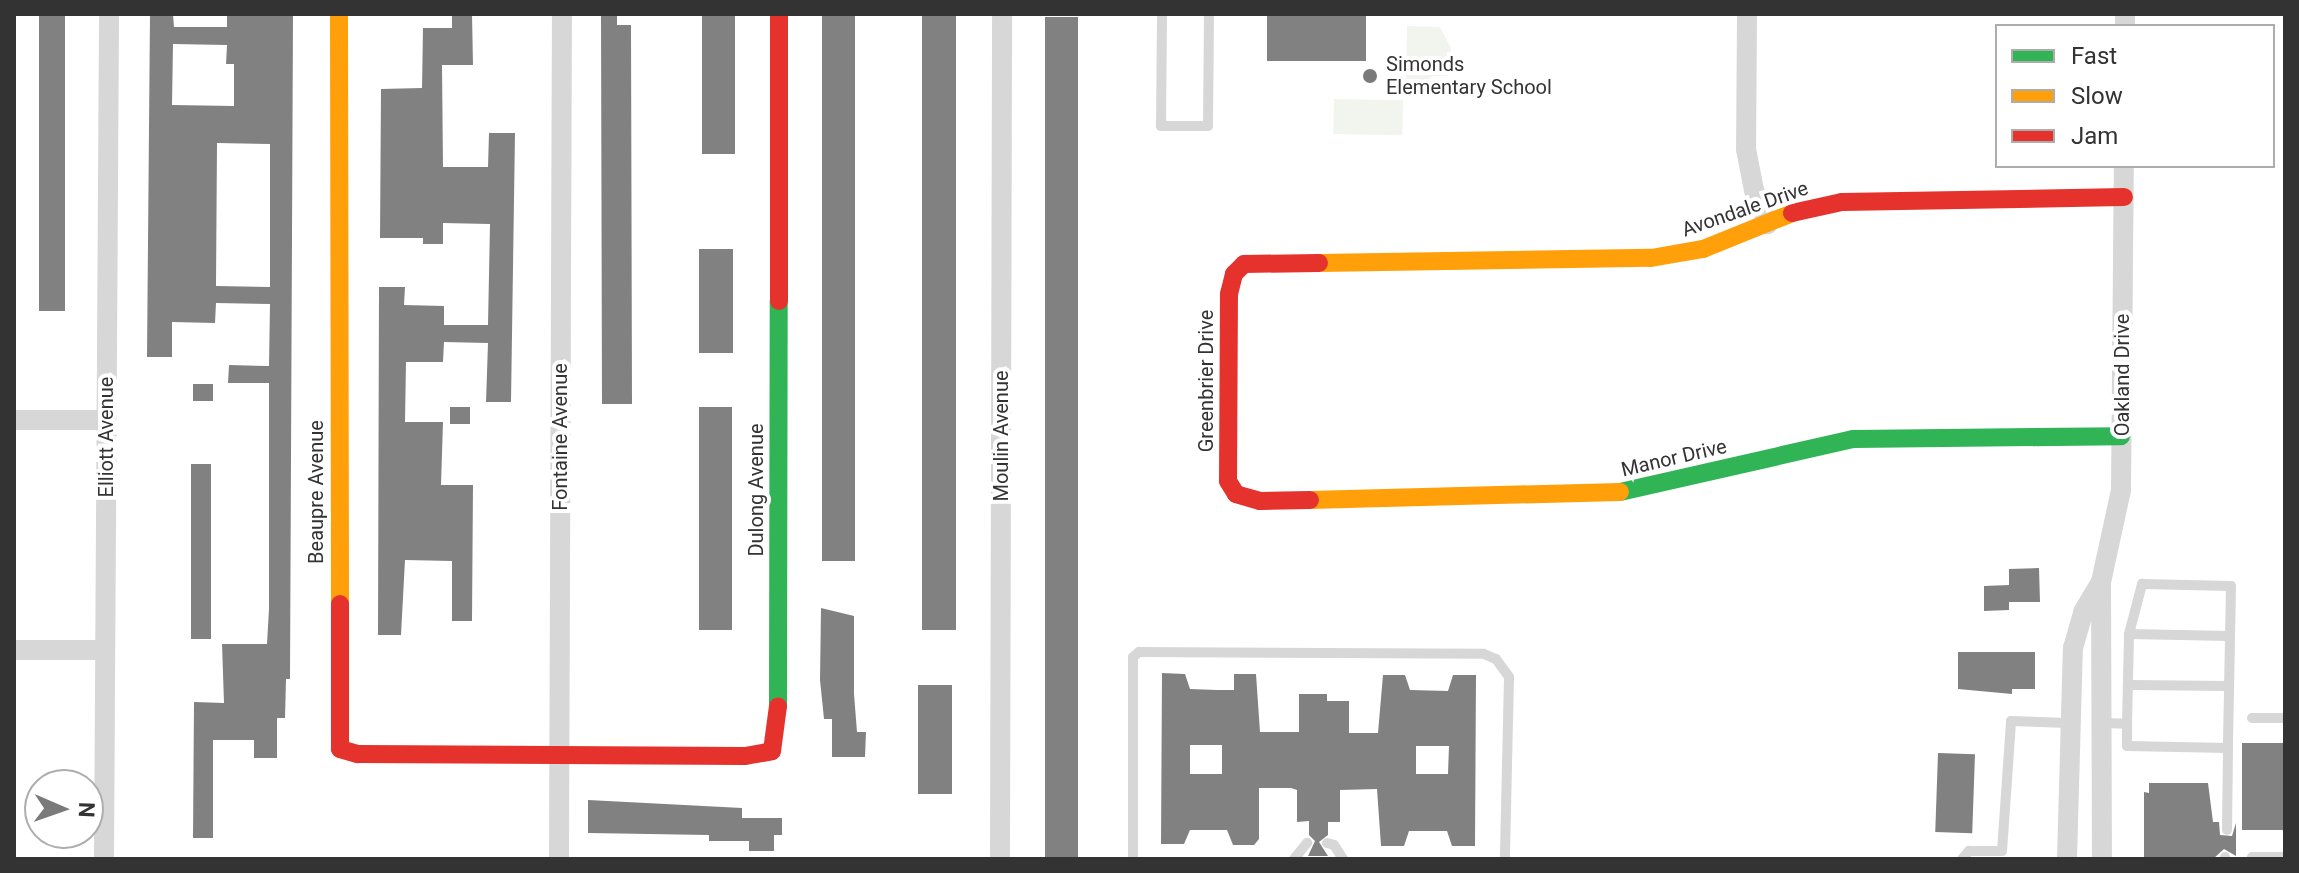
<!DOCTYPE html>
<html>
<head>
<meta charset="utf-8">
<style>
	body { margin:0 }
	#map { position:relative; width:2299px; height:873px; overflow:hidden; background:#fff; font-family:Roboto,sans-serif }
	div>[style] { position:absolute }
	.green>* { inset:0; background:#f1f5ed; transform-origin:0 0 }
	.building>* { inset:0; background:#818181; transform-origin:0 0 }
	.lane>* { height:10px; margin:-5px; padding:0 5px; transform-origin:5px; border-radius:5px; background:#d7d7d7 }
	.street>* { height:20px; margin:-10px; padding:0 10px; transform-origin:10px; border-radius:10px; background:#d7d7d7 }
	.fast>* { height:18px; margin:-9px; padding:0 9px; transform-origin:9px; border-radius:9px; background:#30b455 }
	.slow>* { height:18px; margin:-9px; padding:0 9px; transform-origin:9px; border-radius:9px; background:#ff9f0a }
	.jam>* { height:18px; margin:-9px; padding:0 9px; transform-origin:9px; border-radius:9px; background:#e5322d }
	.dots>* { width:22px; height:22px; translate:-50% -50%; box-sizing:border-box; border:4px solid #fff; border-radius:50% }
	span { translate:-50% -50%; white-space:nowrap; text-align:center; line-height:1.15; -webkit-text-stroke:8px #fff; paint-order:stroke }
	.poi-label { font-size:20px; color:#333 }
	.left { translate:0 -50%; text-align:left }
	.street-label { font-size:20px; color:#333 }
	.frame { position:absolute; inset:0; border:16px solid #333; pointer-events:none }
	.legend { position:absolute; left:1995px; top:24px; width:280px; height:144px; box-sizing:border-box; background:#fff; border:2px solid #adadad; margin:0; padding:10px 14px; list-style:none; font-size:24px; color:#333 }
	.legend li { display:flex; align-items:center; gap:16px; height:40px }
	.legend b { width:40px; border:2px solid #adadad }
	.north { position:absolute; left:24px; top:769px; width:80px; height:80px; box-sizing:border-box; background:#fff; border:2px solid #adadad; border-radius:50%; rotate:92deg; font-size:22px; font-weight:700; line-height:32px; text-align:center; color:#333 }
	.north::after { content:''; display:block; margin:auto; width:28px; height:36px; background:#7a7a7a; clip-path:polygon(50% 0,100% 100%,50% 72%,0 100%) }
</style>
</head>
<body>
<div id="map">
	<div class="green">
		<i style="clip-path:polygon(1407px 26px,1440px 27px,1451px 48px,1448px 76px,1433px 76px,1406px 96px)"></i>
		<i style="left:1334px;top:99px;width:69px;height:35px;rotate:1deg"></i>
	</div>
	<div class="building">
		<i style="left:39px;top:14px;width:26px;height:297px"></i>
		<i style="clip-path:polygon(evenodd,150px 14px,173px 14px,174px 27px,227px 27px,227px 14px,293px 14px,290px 679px,286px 679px,285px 718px,277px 718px,277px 758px,254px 758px,254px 740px,213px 740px,213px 838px,193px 838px,194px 702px,224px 703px,222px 644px,267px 644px,269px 609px,269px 383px,228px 383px,229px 365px,269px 366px,270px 304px,216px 303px,215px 323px,172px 322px,172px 357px,147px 357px,150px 14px,173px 44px,227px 45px,226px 64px,234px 64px,234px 106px,172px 105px,173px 44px,150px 14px,217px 143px,270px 144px,270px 287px,216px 286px,217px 143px)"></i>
		<i style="clip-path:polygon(452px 14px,472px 14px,473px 65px,442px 65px,443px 167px,488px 167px,489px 133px,515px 133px,511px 402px,486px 402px,488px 343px,444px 342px,443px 362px,406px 362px,405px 422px,443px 422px,441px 485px,473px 485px,472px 621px,452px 621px,452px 561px,405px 560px,401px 635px,378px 635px,379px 287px,405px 287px,404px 305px,444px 306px,444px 325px,488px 325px,490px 224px,443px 223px,443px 244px,423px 244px,423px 238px,380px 238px,381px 89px,422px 88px,423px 28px,452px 28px)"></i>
		<i style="clip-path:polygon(601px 14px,617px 14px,617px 25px,631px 25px,632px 404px,602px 404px)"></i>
		<i style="left:702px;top:14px;width:33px;height:140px"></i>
		<i style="left:822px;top:14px;width:33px;height:547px"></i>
		<i style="left:922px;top:14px;width:34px;height:616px"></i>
		<i style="left:1267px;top:14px;width:99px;height:47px"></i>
		<i style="left:1045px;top:17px;width:33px;height:842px"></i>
		<i style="left:699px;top:249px;width:34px;height:104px"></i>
		<i style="left:193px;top:384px;width:20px;height:17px"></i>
		<i style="left:450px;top:407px;width:20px;height:17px"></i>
		<i style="left:699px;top:407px;width:33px;height:223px"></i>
		<i style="left:191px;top:464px;width:20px;height:175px"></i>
		<i style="clip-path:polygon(2039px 568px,2040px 602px,2009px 602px,2009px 610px,1984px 611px,1984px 586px,2009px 585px,2009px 569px)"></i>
		<i style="clip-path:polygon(821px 608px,854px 616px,854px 694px,857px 732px,866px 732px,865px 757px,832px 757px,832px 719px,824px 719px,820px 680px)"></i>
		<i style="clip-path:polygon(1958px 652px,2035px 652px,2035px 689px,2012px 689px,2012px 694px,1958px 689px)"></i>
		<i style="clip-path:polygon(evenodd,1162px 673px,1185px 674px,1190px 689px,1217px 690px,1234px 690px,1234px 674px,1256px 674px,1260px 732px,1299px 732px,1299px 694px,1327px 694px,1327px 701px,1349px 701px,1349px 733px,1378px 733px,1383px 675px,1405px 675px,1410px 690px,1448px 691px,1453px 675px,1476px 675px,1475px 846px,1452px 846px,1447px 831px,1409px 831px,1404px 846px,1381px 846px,1377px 789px,1340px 790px,1340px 822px,1328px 822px,1328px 835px,1319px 842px,1328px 856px,1308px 856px,1315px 841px,1309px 835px,1309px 821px,1297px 822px,1297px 790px,1291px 788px,1259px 788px,1259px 839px,1254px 845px,1233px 845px,1227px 830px,1190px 830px,1184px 844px,1161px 844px,1162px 673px,1190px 745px,1222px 745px,1222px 774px,1190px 774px,1190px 745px,1162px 673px,1416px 746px,1449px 746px,1448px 774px,1416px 774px,1416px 746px)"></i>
		<i style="left:918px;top:685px;width:34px;height:109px"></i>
		<i style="left:2242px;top:743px;width:43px;height:87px"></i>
		<i style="left:1938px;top:753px;width:37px;height:79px;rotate:2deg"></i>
		<i style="clip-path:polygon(2149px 783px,2208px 783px,2213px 822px,2219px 822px,2220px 835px,2232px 836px,2236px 823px,2236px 856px,2224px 849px,2213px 859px,2144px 859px,2144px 792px,2149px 793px)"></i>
		<i style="clip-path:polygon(588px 800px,742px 808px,742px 818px,782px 818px,782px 835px,774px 835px,774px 851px,749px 851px,749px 841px,709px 841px,709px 835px,588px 833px)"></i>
	</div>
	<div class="lane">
		<i style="left:1162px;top:14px;width:112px;rotate:90.5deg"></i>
		<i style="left:1161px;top:126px;width:47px"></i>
		<i style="left:1208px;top:126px;width:112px;rotate:-89.5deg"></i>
		<i style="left:2129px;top:634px;width:101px;rotate:1.1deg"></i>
		<i style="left:2129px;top:685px;width:100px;rotate:0.6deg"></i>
		<i style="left:2252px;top:718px;width:33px"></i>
		<i style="left:2103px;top:723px;width:24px;rotate:2deg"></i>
		<i style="left:2127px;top:724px;width:90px;rotate:-88.7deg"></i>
		<i style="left:2129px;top:634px;width:52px;rotate:-75.4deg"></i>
		<i style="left:2142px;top:584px;width:89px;rotate:1.3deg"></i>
		<i style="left:2231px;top:586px;width:162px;rotate:91.1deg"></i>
		<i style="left:2228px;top:748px;width:101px;rotate:-178.9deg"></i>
		<i style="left:2127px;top:746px;width:22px;rotate:-90deg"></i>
		<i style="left:2227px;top:830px;width:82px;rotate:-89.3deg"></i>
		<i style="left:1327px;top:843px;width:7px;rotate:16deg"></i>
		<i style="left:1334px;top:845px;width:17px;rotate:57deg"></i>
		<i style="left:2252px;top:857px;width:33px"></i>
		<i style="left:1133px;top:859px;width:202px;rotate:-90deg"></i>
		<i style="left:1133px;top:657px;width:8px;rotate:-40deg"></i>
		<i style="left:1139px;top:652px;width:345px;rotate:0.3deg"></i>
		<i style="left:1484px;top:654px;width:13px;rotate:23deg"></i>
		<i style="left:1496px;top:659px;width:22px;rotate:54deg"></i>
		<i style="left:1509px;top:677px;width:182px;rotate:91.3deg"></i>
		<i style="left:1294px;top:859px;width:21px;rotate:-51deg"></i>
		<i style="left:1962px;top:859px;width:11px;rotate:-49deg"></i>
		<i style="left:1969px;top:851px;width:33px"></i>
		<i style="left:2002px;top:851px;width:130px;rotate:-86deg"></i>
		<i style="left:2011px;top:721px;width:57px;rotate:2deg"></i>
		<i style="left:2225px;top:859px;width:2px;rotate:-90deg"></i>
	</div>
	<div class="street">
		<i style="left:1747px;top:14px;width:135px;rotate:90.4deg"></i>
		<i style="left:1746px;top:149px;width:42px;rotate:79deg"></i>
		<i style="left:1754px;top:190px;width:37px;rotate:68deg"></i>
		<i style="left:2125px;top:26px;width:12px;rotate:-90deg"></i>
		<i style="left:14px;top:420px;width:92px"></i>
		<i style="left:2101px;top:582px;width:277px;rotate:89.8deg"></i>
		<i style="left:14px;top:650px;width:91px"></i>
		<i style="left:104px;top:859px;width:845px;rotate:-89.66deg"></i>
		<i style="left:559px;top:859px;width:845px;rotate:-89.8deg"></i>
		<i style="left:1000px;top:859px;width:845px;rotate:-89.86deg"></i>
		<i style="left:2067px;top:859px;width:211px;rotate:-88.4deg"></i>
		<i style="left:2073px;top:648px;width:37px;rotate:-74deg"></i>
		<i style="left:2083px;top:612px;width:35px;rotate:-59deg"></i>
		<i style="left:2101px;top:582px;width:94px;rotate:-77.7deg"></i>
		<i style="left:2121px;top:490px;width:324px;rotate:-89.5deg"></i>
	</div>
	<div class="fast">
		<i style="left:1620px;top:492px;width:239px;rotate:-12.8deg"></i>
		<i style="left:1853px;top:439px;width:268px;rotate:-0.6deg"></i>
		<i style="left:778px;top:706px;width:405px;rotate:-89.9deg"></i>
	</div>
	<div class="slow">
		<i style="left:339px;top:14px;width:590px;rotate:89.9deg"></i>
		<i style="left:1319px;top:263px;width:332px;rotate:-0.9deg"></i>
		<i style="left:1651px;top:258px;width:53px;rotate:-9.8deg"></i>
		<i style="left:1703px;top:249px;width:96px;rotate:-22deg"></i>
		<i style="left:1310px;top:500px;width:310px;rotate:-1.5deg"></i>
	</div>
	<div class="jam">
		<i style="left:1792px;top:213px;width:51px;rotate:-12.4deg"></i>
		<i style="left:1842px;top:202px;width:282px;rotate:-1deg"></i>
		<i style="left:779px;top:301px;width:287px;rotate:-90deg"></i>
		<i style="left:1310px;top:500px;width:50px;rotate:178.9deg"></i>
		<i style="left:1260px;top:501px;width:25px;rotate:-164deg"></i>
		<i style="left:1236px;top:494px;width:15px;rotate:-122deg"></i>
		<i style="left:1228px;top:481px;width:187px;rotate:-89.7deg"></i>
		<i style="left:1229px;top:294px;width:21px;rotate:-76deg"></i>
		<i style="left:1234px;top:274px;width:14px;rotate:-45deg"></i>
		<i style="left:1244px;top:264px;width:75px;rotate:-0.8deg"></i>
		<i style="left:340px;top:604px;width:145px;rotate:90deg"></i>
		<i style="left:340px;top:749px;width:19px;rotate:16deg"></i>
		<i style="left:358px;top:754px;width:387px;rotate:0.3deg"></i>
		<i style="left:745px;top:756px;width:27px;rotate:-10deg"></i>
		<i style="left:772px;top:751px;width:45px;rotate:-82.4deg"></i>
	</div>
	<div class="dots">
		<i style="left:1370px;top:76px;background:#7a7a7a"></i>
	</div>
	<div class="poi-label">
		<span class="left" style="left:1386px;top:76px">Simonds<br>Elementary School</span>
	</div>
	<div class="street-label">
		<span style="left:1745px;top:209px;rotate:-19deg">Avondale Drive</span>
		<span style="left:2122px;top:375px;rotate:-90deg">Oakland Drive</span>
		<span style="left:1206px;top:381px;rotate:-90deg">Greenbrier Drive</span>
		<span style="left:1001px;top:436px;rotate:-90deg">Moulin Avenue</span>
		<span style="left:106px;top:437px;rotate:-90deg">Elliott Avenue</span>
		<span style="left:560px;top:437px;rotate:-90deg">Fontaine Avenue</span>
		<span style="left:1674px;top:458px;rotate:-13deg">Manor Drive</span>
		<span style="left:756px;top:490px;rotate:-90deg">Dulong Avenue</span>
		<span style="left:316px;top:492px;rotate:-90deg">Beaupre Avenue</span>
	</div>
	<div class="frame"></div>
	<ul class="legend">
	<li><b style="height:10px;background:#30b455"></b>Fast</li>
	<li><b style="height:10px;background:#ff9f0a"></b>Slow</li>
	<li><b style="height:10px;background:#e5322d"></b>Jam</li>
	</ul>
	<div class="north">N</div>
</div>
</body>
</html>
